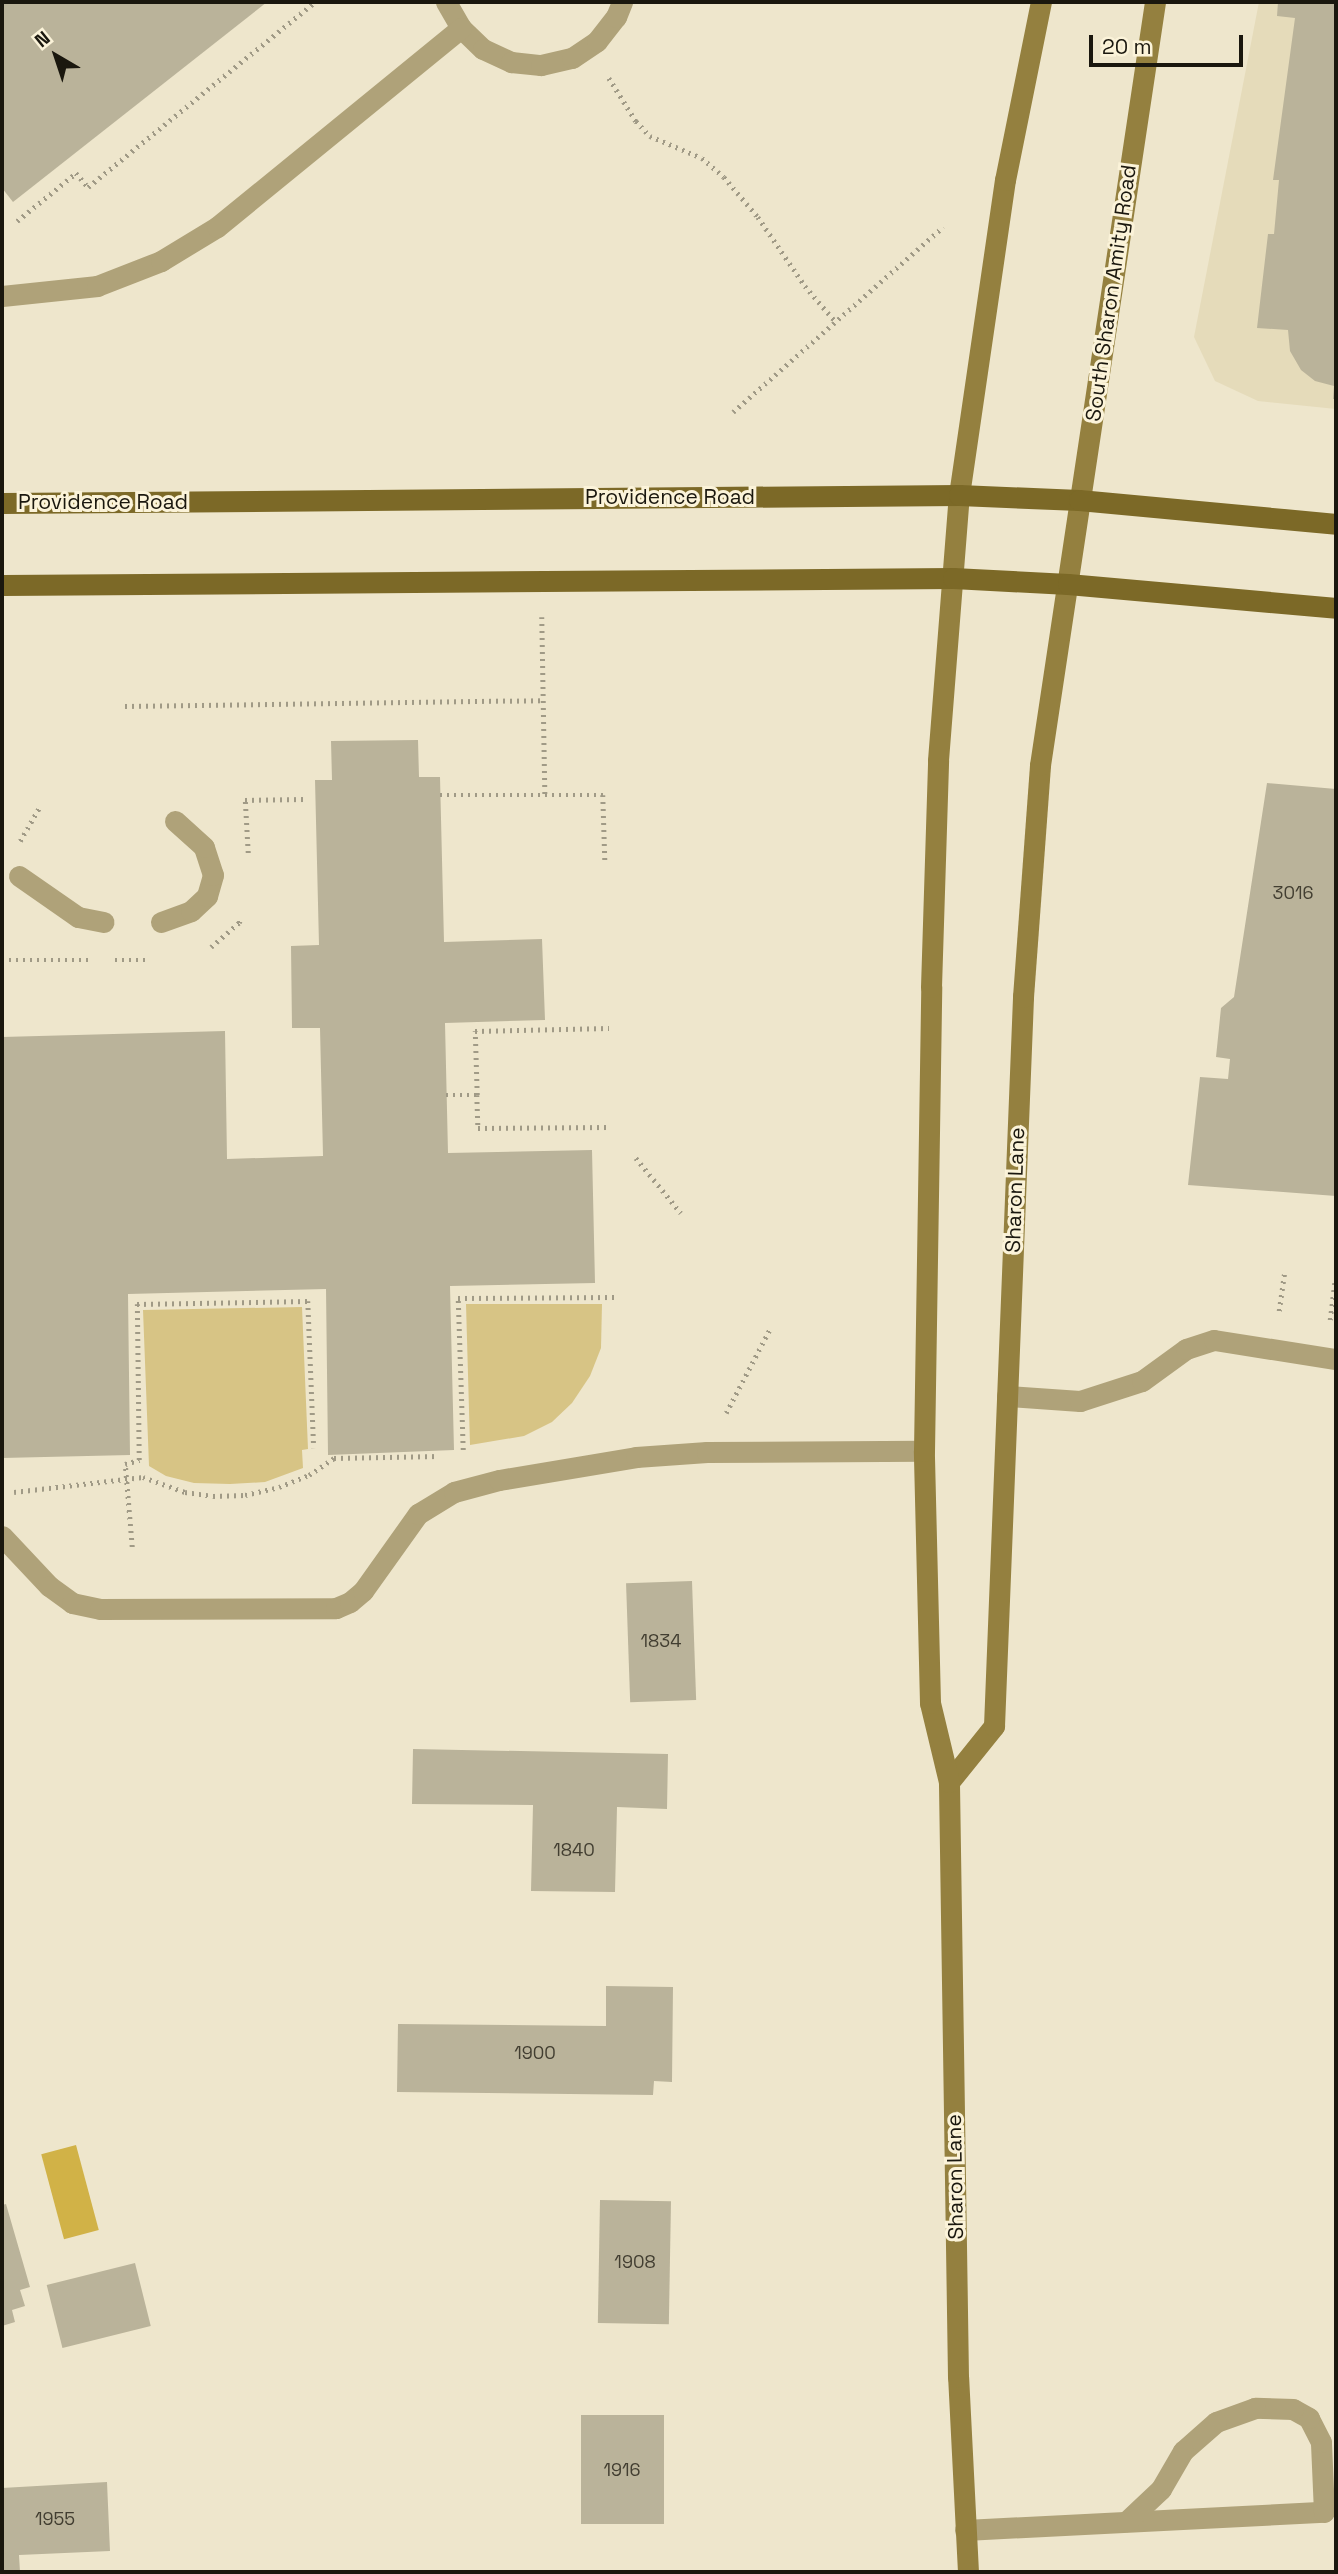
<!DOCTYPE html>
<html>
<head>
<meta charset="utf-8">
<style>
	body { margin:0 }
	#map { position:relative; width:1338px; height:2574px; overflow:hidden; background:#eee6cc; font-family:"Space Grotesk",sans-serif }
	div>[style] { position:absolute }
	.built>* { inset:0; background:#e5dbba }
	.green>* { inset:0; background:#d7c485 }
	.water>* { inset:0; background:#d1b247; transform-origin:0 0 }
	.building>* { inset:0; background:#bab39a; transform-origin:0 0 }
	.path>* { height:4.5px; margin-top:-2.25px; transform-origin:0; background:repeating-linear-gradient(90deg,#a09a86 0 2px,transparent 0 7px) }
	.lane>* { height:21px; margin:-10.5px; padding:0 10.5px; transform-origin:10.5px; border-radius:10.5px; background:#afa279 }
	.secondary>* { height:21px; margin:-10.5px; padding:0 10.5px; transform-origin:10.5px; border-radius:10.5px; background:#94803f }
	.primary>* { height:21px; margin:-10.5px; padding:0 10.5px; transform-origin:10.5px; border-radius:10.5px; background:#7c6927 }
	span { translate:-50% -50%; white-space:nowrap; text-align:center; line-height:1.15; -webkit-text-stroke:6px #fbf3d9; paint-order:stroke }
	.number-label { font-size:18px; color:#423e31 }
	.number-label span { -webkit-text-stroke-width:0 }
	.street-label { font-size:21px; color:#1a170e }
	.frame { position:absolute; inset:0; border:4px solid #1a170e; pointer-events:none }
	.north { position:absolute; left:21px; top:21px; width:70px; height:70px; -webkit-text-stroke:5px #fbf3d9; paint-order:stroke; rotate:321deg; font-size:19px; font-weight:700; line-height:28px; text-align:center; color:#1a170e }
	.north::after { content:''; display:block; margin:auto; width:24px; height:32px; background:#1a170e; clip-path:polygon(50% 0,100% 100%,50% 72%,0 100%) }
	.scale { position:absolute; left:1089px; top:35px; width:154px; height:32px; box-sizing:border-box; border:4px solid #1a170e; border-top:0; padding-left:9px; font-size:21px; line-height:24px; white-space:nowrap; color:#1a170e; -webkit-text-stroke:5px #fbf3d9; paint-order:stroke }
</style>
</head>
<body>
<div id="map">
	<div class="built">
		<i style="clip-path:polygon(1259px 2px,1336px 2px,1336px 409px,1258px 401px,1215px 381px,1194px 337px)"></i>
	</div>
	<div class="green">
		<i style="clip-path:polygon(466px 1304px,602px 1304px,601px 1348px,590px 1376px,572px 1403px,552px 1422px,524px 1436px,470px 1445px)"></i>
		<i style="clip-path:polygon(302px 1307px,308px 1449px,302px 1450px,303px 1468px,265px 1482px,230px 1484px,194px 1483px,166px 1476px,149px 1466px,143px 1310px)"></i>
	</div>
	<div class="water">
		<i style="left:76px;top:2145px;width:88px;height:36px;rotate:75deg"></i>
	</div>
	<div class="building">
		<i style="clip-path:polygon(2px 2px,267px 2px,13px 202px,2px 188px)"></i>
		<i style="clip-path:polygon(1278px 2px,1336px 2px,1336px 399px,1333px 399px,1334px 386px,1315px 381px,1301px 370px,1290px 351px,1288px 330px,1257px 328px,1268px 234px,1274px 234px,1279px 180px,1273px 180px,1295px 18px,1277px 16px)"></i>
		<i style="clip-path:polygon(418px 740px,419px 777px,440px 777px,444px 942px,542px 939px,545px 1020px,445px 1023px,448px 1153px,592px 1150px,595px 1283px,450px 1286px,454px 1450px,328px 1455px,326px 1289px,128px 1294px,130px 1455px,2px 1458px,2px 1037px,225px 1031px,227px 1159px,323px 1156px,320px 1028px,292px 1028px,291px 946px,319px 945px,315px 780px,332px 780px,331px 741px)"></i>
		<i style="clip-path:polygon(1267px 783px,1336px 789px,1336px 1196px,1188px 1185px,1200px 1077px,1228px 1079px,1230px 1059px,1216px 1057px,1221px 1008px,1234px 997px)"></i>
		<i style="left:692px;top:1581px;width:119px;height:66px;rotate:88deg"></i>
		<i style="clip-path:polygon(413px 1749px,668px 1754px,667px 1809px,617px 1807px,615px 1892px,531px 1891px,533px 1805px,412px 1804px)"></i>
		<i style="clip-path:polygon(606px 1986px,673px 1987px,672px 2082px,654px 2081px,653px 2095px,397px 2092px,398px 2024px,606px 2026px)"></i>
		<i style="left:600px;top:2200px;width:71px;height:123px;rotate:1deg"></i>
		<i style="clip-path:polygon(6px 2204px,30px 2287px,20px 2290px,25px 2306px,12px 2310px,15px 2322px,2px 2326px,2px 2205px)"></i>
		<i style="left:135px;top:2263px;width:65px;height:91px;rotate:76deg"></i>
		<i style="left:581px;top:2415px;width:83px;height:109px"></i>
		<i style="clip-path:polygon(107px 2482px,110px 2551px,19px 2555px,20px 2572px,2px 2572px,2px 2488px)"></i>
	</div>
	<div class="path">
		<i style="left:609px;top:78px;width:51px;rotate:57.9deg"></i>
		<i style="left:636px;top:121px;width:21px;rotate:47deg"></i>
		<i style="left:650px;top:136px;width:56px;rotate:22.9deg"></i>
		<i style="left:702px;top:158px;width:29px;rotate:41deg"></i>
		<i style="left:724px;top:177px;width:52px;rotate:49.6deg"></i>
		<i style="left:758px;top:217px;width:83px;rotate:55.7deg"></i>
		<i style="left:805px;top:286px;width:48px;rotate:49.3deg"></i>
		<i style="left:17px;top:221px;width:76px;rotate:-39.1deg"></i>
		<i style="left:76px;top:173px;width:18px;rotate:49deg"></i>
		<i style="left:88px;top:187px;width:293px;rotate:-39.2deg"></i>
		<i style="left:733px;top:412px;width:280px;rotate:-41.4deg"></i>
		<i style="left:542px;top:617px;width:178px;rotate:89deg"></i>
		<i style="left:125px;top:706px;width:419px;rotate:-0.8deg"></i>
		<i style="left:440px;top:795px;width:163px"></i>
		<i style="left:603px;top:795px;width:65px;rotate:88.2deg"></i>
		<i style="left:20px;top:841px;width:38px;rotate:-60deg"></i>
		<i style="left:248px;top:853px;width:53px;rotate:-93.2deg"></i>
		<i style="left:245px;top:800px;width:60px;rotate:-1deg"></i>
		<i style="left:211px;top:947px;width:37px;rotate:-41deg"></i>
		<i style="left:239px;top:923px;width:6px;rotate:-72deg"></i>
		<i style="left:2px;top:960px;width:86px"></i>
		<i style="left:115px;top:960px;width:33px"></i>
		<i style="left:446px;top:1095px;width:31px"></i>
		<i style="left:477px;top:1095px;width:64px;rotate:-91.8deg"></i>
		<i style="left:475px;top:1031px;width:134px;rotate:-1.3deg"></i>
		<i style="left:477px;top:1095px;width:33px;rotate:88deg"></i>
		<i style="left:478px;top:1128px;width:132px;rotate:-0.4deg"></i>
		<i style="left:636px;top:1158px;width:71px;rotate:50.7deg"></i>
		<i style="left:1279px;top:1311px;width:37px;rotate:-82deg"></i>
		<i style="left:1330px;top:1320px;width:41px;rotate:-83deg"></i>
		<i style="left:726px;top:1413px;width:95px;rotate:-62.4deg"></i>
		<i style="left:463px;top:1450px;width:152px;rotate:-91.9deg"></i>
		<i style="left:458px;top:1298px;width:156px;rotate:-0.4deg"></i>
		<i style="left:14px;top:1492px;width:130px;rotate:-6.6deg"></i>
		<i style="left:143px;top:1477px;width:45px;rotate:19.7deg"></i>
		<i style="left:185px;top:1492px;width:28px;rotate:8deg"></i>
		<i style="left:213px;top:1496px;width:32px;rotate:-2deg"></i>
		<i style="left:245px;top:1495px;width:35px;rotate:-13deg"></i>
		<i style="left:279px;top:1487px;width:32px;rotate:-22deg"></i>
		<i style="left:309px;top:1475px;width:30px;rotate:-34deg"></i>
		<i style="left:334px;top:1458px;width:105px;rotate:-1.1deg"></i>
		<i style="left:132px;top:1547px;width:83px;rotate:-94.8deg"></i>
		<i style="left:125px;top:1464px;width:15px;rotate:-16deg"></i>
		<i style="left:139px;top:1460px;width:156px;rotate:-90.7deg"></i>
		<i style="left:137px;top:1304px;width:171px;rotate:-1deg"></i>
		<i style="left:308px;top:1301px;width:147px;rotate:87.7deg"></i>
	</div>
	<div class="lane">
		<i style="left:446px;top:2px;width:30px;rotate:60deg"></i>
		<i style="left:461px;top:28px;width:30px;rotate:44deg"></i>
		<i style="left:483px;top:49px;width:31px;rotate:25deg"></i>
		<i style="left:511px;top:62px;width:30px;rotate:6deg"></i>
		<i style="left:541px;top:65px;width:32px;rotate:-13deg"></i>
		<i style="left:572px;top:58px;width:30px;rotate:-34deg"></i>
		<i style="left:597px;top:41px;width:31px;rotate:-52deg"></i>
		<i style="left:616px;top:17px;width:16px;rotate:-68deg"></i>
		<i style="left:2px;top:296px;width:96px;rotate:-6deg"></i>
		<i style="left:97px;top:286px;width:69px;rotate:-21.3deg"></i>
		<i style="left:161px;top:261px;width:66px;rotate:-31.3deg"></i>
		<i style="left:217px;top:227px;width:315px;rotate:-39.2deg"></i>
		<i style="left:19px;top:876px;width:72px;rotate:34.8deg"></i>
		<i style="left:78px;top:917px;width:26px;rotate:11deg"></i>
		<i style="left:161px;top:922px;width:32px;rotate:-20deg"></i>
		<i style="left:191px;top:911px;width:22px;rotate:-43deg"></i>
		<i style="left:207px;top:896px;width:22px;rotate:-74deg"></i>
		<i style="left:213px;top:875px;width:29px;rotate:-108deg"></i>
		<i style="left:204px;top:847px;width:39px;rotate:-138deg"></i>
		<i style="left:1007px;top:1396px;width:73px;rotate:3.9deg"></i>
		<i style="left:1080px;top:1401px;width:65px;rotate:-17.9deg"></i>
		<i style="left:1142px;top:1381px;width:54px;rotate:-36deg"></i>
		<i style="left:1186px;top:1349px;width:29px;rotate:-18deg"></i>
		<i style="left:1214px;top:1340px;width:123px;rotate:8.9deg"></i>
		<i style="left:2px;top:1536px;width:69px;rotate:46.8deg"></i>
		<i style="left:49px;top:1586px;width:29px;rotate:36deg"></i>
		<i style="left:72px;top:1603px;width:29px;rotate:12deg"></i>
		<i style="left:100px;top:1609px;width:236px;rotate:-0.2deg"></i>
		<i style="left:336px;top:1608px;width:15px;rotate:-23deg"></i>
		<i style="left:350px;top:1602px;width:17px;rotate:-40deg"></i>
		<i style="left:363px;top:1591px;width:95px;rotate:-54.5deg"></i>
		<i style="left:418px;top:1514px;width:42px;rotate:-31.4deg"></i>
		<i style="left:454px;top:1492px;width:47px;rotate:-14.9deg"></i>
		<i style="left:499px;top:1480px;width:139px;rotate:-9.5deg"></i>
		<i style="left:636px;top:1457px;width:71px;rotate:-4deg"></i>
		<i style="left:707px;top:1452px;width:217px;rotate:-0.3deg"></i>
		<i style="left:965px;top:2530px;width:359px;rotate:-2.9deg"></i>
		<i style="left:1324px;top:2512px;width:70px;rotate:-92.5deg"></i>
		<i style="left:1321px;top:2442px;width:27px;rotate:-117deg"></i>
		<i style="left:1309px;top:2418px;width:18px;rotate:-151deg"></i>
		<i style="left:1293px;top:2409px;width:38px;rotate:-178deg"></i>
		<i style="left:1255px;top:2408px;width:41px;rotate:160.3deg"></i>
		<i style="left:1216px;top:2422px;width:44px;rotate:138.7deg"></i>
		<i style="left:1183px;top:2451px;width:44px;rotate:120.1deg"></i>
		<i style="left:1161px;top:2489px;width:47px;rotate:136.7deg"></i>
	</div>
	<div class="secondary">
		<i style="left:949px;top:1782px;width:72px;rotate:-51.2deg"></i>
		<i style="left:994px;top:1726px;width:730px;rotate:-87.72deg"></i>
		<i style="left:1023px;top:997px;width:233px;rotate:-85.8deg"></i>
		<i style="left:1040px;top:765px;width:772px;rotate:-81.43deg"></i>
		<i style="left:968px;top:2572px;width:195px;rotate:-92.9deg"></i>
		<i style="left:958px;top:2377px;width:595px;rotate:-90.87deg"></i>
		<i style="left:949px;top:1782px;width:81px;rotate:-103.5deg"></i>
		<i style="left:930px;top:1703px;width:252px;rotate:-91.4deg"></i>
		<i style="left:924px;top:1451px;width:464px;rotate:-89.1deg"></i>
		<i style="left:931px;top:987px;width:227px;rotate:-88.2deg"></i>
		<i style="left:938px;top:760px;width:266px;rotate:-85.5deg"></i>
		<i style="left:959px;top:495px;width:318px;rotate:-81.7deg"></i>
		<i style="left:1005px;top:180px;width:182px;rotate:-78.6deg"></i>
	</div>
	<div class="primary">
		<i style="left:2px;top:503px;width:957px;rotate:-0.48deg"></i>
		<i style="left:959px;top:495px;width:120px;rotate:2.4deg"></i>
		<i style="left:1079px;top:500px;width:258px;rotate:5.3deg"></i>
		<i style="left:2px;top:585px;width:951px;rotate:-0.42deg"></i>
		<i style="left:953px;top:578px;width:115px;rotate:3deg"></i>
		<i style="left:1068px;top:584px;width:269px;rotate:5.1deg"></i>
	</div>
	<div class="number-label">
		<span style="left:1293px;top:893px">3016</span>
		<span style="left:661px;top:1641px">1834</span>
		<span style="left:574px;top:1850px">1840</span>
		<span style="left:535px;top:2053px">1900</span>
		<span style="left:635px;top:2262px">1908</span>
		<span style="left:622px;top:2470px">1916</span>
		<span style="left:55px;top:2519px">1955</span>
	</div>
	<div class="street-label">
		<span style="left:1111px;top:293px;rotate:-82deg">South Sharon Amity Road</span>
		<span style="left:670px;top:497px">Providence Road</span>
		<span style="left:103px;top:502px">Providence Road</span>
		<span style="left:1015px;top:1190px;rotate:-88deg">Sharon Lane</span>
		<span style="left:955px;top:2177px;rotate:-91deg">Sharon Lane</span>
	</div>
	<div class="frame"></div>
	<div class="north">N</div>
	<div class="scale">20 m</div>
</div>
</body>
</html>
